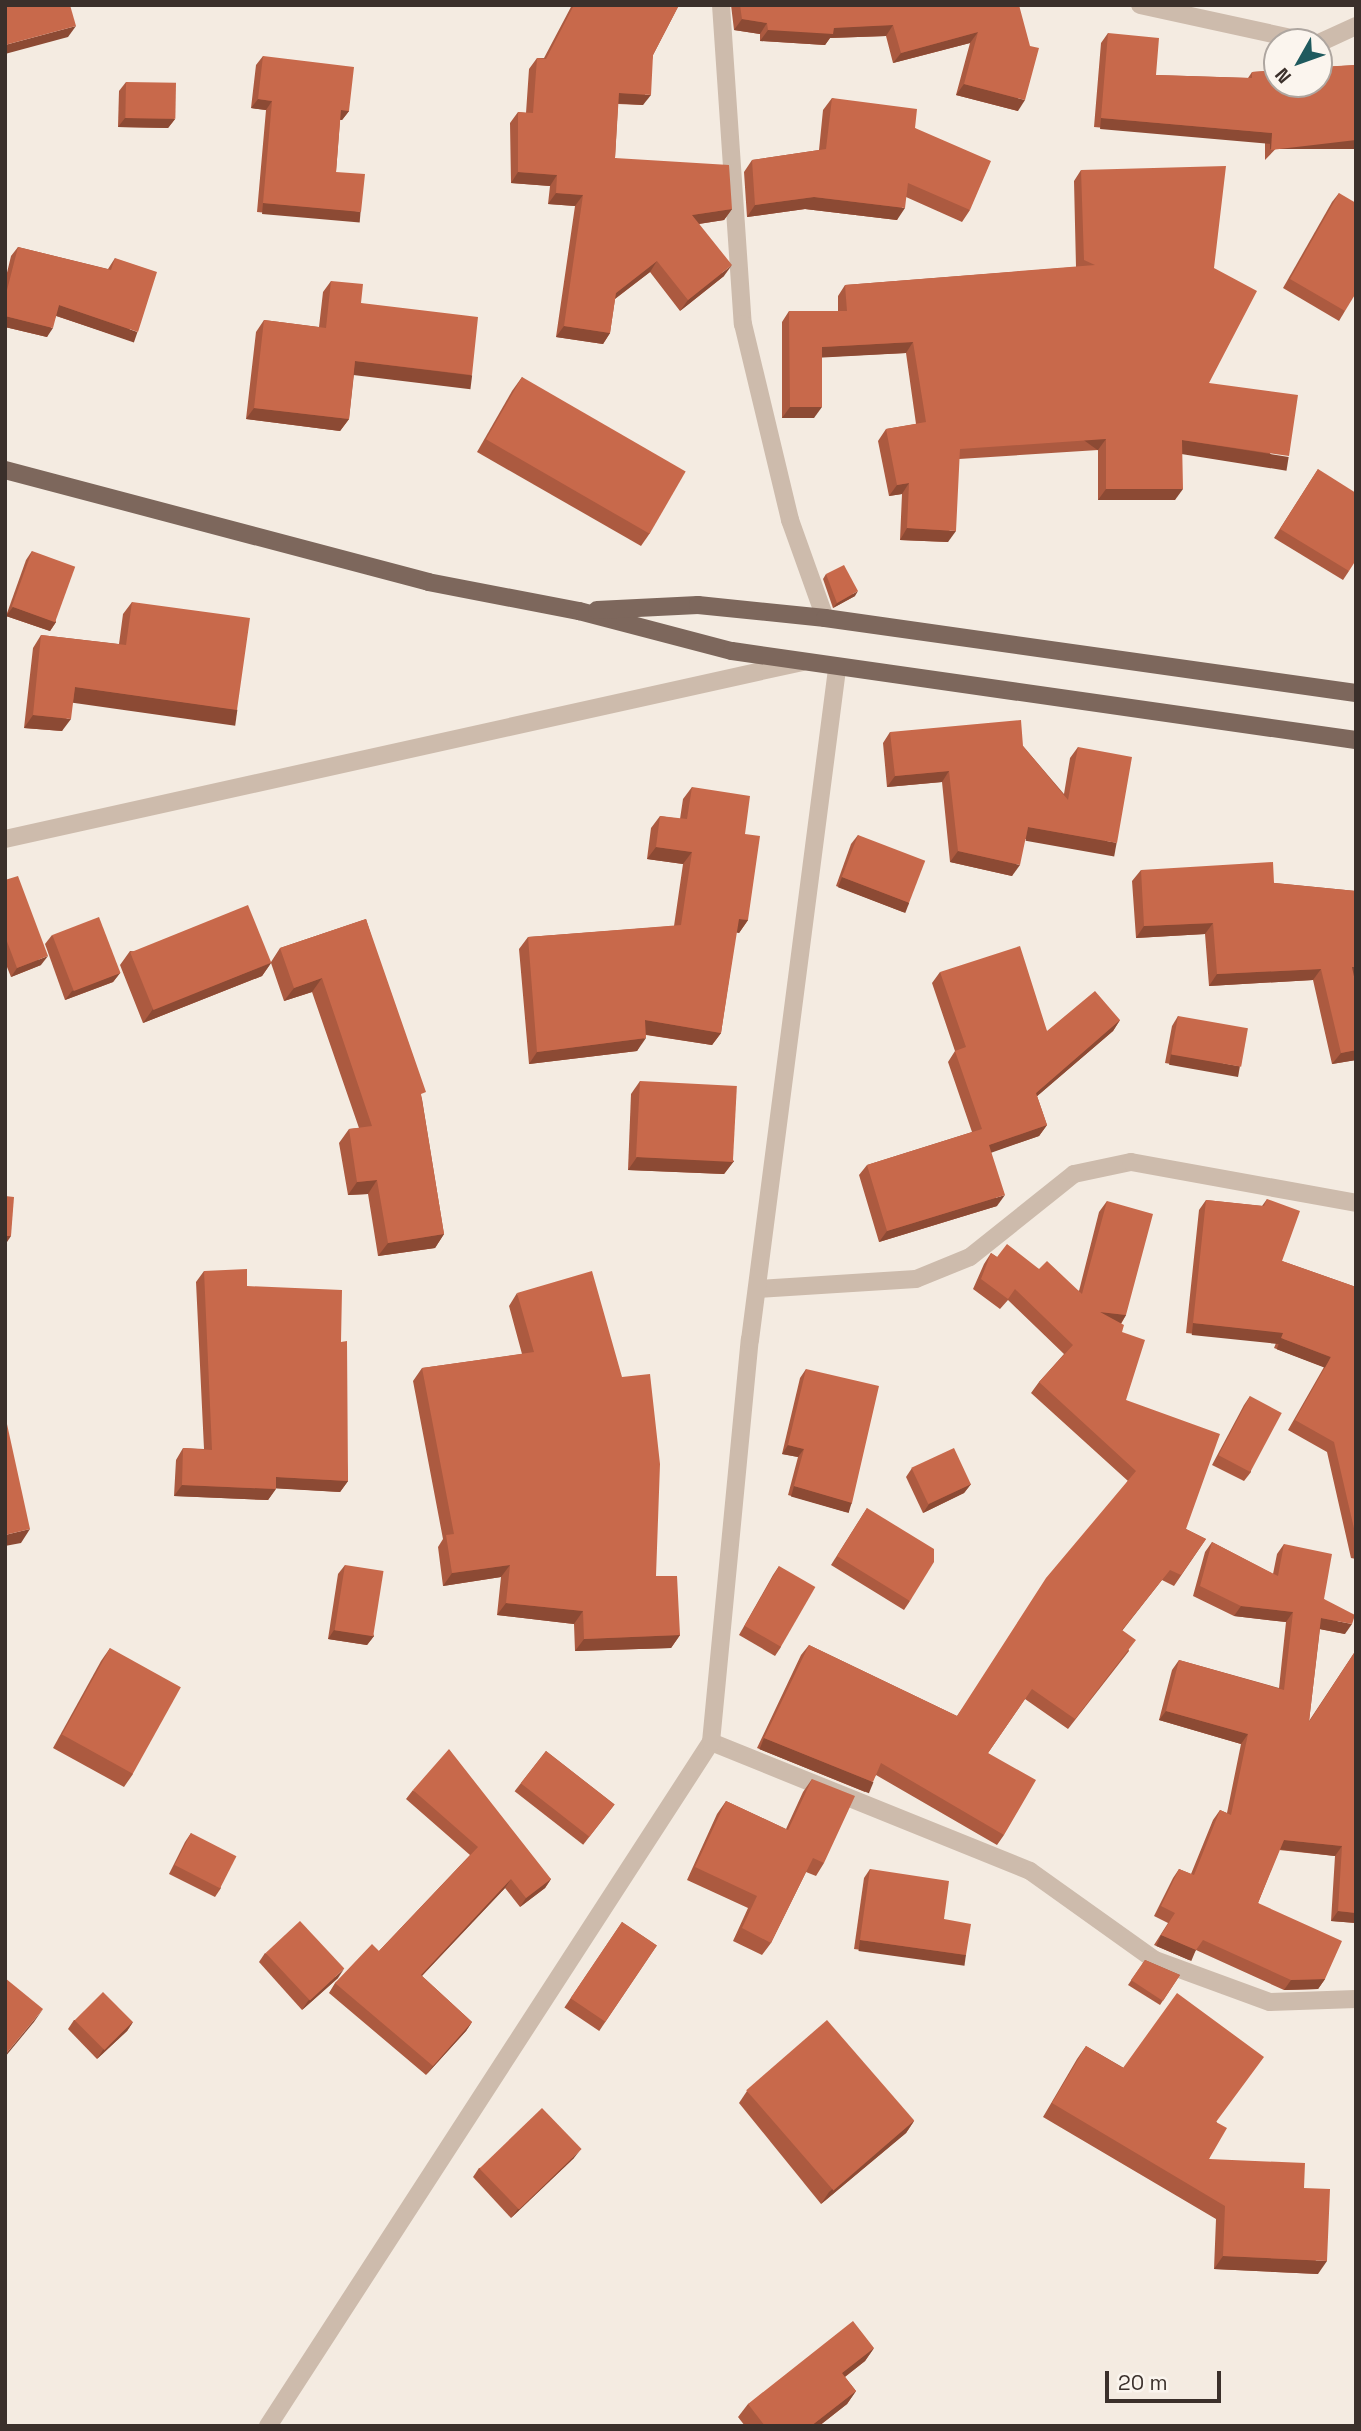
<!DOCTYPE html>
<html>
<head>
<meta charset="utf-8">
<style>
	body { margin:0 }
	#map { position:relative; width:1361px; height:2431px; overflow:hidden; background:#f4ebe1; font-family:"Space Grotesk",sans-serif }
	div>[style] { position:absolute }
	.minor>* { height:18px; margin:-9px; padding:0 9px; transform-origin:9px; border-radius:9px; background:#cdbbac }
	.primary>* { height:18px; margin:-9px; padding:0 9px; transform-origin:9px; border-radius:9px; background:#7d675c }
	.wall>* { inset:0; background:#ac5a40; transform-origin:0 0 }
	.shaded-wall>* { inset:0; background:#8c4a34; transform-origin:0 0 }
	.building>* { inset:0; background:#c8694b; transform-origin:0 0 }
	span { translate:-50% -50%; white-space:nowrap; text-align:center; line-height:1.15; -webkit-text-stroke:7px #fbf5ee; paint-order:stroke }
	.frame { position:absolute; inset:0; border:7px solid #3b302b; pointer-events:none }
	.north { position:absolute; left:1263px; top:28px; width:70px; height:70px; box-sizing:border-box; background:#fbf5ee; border:2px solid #aea6a0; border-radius:50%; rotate:230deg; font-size:19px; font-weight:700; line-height:28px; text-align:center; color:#3b302b }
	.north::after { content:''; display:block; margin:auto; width:24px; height:32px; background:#1f5a5e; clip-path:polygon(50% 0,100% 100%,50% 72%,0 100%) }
	.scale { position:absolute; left:1105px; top:2371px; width:116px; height:32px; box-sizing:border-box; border:4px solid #3b302b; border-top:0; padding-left:9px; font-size:21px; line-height:24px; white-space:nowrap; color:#3b302b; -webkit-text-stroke:5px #fbf5ee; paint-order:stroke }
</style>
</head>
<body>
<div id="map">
	<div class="minor">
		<i style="left:721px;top:5px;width:320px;rotate:86.1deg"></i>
		<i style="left:743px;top:324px;width:202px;rotate:76.5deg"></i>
		<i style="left:790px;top:520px;width:104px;rotate:70.3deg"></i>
		<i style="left:1140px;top:5px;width:174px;rotate:12.3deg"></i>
		<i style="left:1319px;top:43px;width:41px;rotate:-24.7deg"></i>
		<i style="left:5px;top:839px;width:816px;rotate:-12.52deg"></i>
		<i style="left:757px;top:1289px;width:159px;rotate:-3.6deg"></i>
		<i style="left:916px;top:1279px;width:58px;rotate:-22.2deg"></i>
		<i style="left:970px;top:1257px;width:133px;rotate:-38.6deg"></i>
		<i style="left:1074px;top:1174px;width:58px;rotate:-11.9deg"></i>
		<i style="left:1131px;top:1162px;width:229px;rotate:10.3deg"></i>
		<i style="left:711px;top:1742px;width:344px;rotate:22deg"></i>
		<i style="left:1030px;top:1871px;width:153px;rotate:35.5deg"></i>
		<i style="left:1155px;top:1960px;width:122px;rotate:20.1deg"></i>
		<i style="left:1270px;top:2002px;width:86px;rotate:-2deg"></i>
		<i style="left:268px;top:2426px;width:815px;rotate:-57.07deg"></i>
		<i style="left:711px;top:1742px;width:404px;rotate:-84.5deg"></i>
		<i style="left:750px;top:1340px;width:677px;rotate:-82.61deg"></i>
	</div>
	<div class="primary">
		<i style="left:5px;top:470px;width:438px;rotate:14.8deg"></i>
		<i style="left:428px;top:582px;width:154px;rotate:10.9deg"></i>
		<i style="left:579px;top:611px;width:158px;rotate:14.7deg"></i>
		<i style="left:732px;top:651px;width:630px;rotate:8.12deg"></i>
		<i style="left:597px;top:610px;width:101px;rotate:-2.8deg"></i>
		<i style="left:698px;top:605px;width:128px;rotate:5.8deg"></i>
		<i style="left:825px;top:618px;width:536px;rotate:8.04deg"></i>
	</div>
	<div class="wall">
		<i style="clip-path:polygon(572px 5px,679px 5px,653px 55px,643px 105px,618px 104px,615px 158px,732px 209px,724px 220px,699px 224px,724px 276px,680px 311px,650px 272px,615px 299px,610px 333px,603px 344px,556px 337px,575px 206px,548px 204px,550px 186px,511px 183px,510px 123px,518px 112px,526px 113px,529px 69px,537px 58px,544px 58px)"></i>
		<i style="clip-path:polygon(731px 5px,1019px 5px,1018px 111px,956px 95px,970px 43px,893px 63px,886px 36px,830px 38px,825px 45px,760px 41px,760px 34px,734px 30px)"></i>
		<i style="clip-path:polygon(1108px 33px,1156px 75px,1248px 78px,1252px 72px,1356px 65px,1265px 160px,1265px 142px,1094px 127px,1101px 43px)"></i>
		<i style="clip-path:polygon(263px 56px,349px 111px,342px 120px,340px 120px,336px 172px,355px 221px,257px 212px,266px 110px,251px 108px,256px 65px)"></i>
		<i style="clip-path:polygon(126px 82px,175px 119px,168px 128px,118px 127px,119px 91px)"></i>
		<i style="clip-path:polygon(832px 98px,915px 128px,970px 210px,962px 222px,906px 197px,897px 220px,805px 209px,747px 217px,744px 172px,752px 160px,819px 150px,823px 110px)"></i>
		<i style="clip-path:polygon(1081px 170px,1214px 268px,1209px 383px,1282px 467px,1182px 452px,1175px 500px,1098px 500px,1098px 450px,959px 459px,948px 542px,900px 540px,902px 494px,889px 496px,878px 441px,886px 429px,916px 424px,906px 353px,822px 357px,814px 418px,782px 418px,782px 322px,789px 311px,838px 311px,838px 296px,845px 285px,1076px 267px,1074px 181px)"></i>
		<i style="clip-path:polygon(1339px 193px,1345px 311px,1339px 321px,1283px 288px,1332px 202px)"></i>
		<i style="clip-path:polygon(18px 247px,108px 269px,115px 258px,132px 341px,56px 316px,47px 337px,5px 327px,5px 281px,11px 256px)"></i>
		<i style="clip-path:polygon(331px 281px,361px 303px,472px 375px,463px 387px,354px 374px,349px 419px,340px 431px,246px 419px,256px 332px,264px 320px,319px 327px,323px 292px)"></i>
		<i style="clip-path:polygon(522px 377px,650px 533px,641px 546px,477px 452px,512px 391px)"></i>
		<i style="clip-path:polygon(1318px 469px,1349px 571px,1343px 580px,1274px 538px)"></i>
		<i style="clip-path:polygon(32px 551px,56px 622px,50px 631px,6px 616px,26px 560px)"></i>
		<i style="clip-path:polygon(826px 574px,855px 596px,833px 608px,823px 579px)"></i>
		<i style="clip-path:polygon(132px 602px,237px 710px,228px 723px,73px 701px,62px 731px,24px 728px,33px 648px,41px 635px,119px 644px,123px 614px)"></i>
		<i style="clip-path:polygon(890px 732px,1023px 746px,1064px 794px,1070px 758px,1078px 747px,1109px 854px,1025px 839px,1012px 876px,950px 862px,942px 782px,887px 787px,883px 743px)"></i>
		<i style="clip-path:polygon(692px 787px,745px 834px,748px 920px,739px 933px,736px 932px,721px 1033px,712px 1045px,646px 1035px,637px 1051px,529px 1064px,519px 949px,528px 937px,674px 926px,683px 864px,647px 859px,651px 828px,660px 816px,680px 819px,683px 799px)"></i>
		<i style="clip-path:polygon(858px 835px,909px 903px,903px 912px,836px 886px,851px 844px)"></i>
		<i style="clip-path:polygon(1141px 870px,1356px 891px,1356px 980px,1354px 980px,1356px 1060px,1332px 1064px,1313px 980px,1209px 986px,1205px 934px,1136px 938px,1132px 881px)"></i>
		<i style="clip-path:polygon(5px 880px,41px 965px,11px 977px,5px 962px)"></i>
		<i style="clip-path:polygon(366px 919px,422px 1099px,444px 1234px,435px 1248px,378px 1256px,368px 1194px,348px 1195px,339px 1143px,349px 1129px,359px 1128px,312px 992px,284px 1001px,271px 963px,262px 976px,143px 1023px,120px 965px,130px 951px,271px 962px,280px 948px)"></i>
		<i style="clip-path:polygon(52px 935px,120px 973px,113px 982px,65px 1000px,45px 944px)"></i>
		<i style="clip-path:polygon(940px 972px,1047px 1031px,1120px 1020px,1113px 1031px,1037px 1096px,1047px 1125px,1039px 1136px,991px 1152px,997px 1206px,879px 1242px,859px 1175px,867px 1165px,972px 1132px,948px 1062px,955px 1051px,932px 983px)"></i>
		<i style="clip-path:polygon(1178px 1016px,1234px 1075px,1165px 1063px,1172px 1026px)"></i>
		<i style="clip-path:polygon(640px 1081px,734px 1161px,724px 1174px,628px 1170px,631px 1094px)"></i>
		<i style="clip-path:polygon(1267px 1199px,1282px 1261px,1356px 1287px,1356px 1559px,1351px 1558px,1327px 1452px,1288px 1430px,1324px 1367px,1274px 1348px,1276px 1343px,1186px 1333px,1199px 1210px,1206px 1200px,1262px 1206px)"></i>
		<i style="clip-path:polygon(1107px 1201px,1126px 1315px,1121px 1324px,1126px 1400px,1186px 1529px,1206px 1539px,1174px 1586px,1162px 1580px,1122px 1631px,1129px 1651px,1068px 1729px,1025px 1699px,988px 1753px,1004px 1835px,997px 1845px,876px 1775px,865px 1792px,757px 1748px,801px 1655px,809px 1645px,957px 1716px,1128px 1481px,1031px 1393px,1039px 1382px,1064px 1354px,1008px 1300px,1000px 1309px,973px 1289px,984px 1264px,991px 1253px,997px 1257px,1039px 1269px,1079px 1291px,1099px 1212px)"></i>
		<i style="clip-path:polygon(204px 1271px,247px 1286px,341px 1342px,348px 1481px,340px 1492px,276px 1488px,268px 1500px,174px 1496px,176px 1460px,183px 1448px,204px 1449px,196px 1282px)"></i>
		<i style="clip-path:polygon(517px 1293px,656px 1576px,680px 1635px,671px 1648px,575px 1651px,574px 1624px,497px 1615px,501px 1577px,443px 1586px,438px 1547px,443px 1539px,413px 1381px,422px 1368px,522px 1354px,509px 1306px)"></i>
		<i style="clip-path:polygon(806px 1369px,852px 1503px,846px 1512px,788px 1495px,798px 1457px,782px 1454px,800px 1378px)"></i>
		<i style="clip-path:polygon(1250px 1396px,1251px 1472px,1244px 1481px,1212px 1465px,1244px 1405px)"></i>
		<i style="clip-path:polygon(912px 1468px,971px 1484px,964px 1493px,923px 1513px,906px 1477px)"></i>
		<i style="clip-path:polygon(867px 1508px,910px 1601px,904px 1610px,831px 1565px)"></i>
		<i style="clip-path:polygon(1212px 1542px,1273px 1574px,1277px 1554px,1284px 1544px,1324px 1599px,1345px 1634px,1320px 1629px,1309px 1721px,1356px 1650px,1356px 1923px,1331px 1921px,1335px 1856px,1279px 1850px,1258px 1903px,1325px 1979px,1318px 1989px,1284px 1990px,1196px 1950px,1189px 1960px,1154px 1945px,1168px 1923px,1154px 1916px,1173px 1878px,1179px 1869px,1191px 1874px,1213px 1820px,1220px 1810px,1227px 1813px,1241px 1744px,1159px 1720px,1172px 1670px,1179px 1660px,1279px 1688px,1286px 1622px,1234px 1616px,1193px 1596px,1205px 1552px)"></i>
		<i style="clip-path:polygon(345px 1565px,374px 1636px,367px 1645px,328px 1639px,338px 1574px)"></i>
		<i style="clip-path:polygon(779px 1566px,781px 1647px,775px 1656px,739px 1635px,773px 1575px)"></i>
		<i style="clip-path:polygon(110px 1648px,133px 1774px,124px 1787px,53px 1748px,101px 1661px)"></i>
		<i style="left:546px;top:1751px;width:87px;height:51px;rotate:38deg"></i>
		<i style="clip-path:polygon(812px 1779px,824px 1863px,816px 1876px,806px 1872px,771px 1943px,762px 1955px,733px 1941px,748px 1908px,687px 1880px,717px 1814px,726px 1801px,786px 1829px,803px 1792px)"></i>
		<i style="clip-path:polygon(413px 1790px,551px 1879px,545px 1888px,520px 1907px,505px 1888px,422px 1976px,472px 2022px,466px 2031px,426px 2075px,329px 1993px,335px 1983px,379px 1951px,470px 1855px,406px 1799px)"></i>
		<i style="clip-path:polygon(191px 1833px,221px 1888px,215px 1897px,169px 1874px,185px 1842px)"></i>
		<i style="clip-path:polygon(870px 1869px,944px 1919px,966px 1955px,960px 1964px,854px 1949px,864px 1878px)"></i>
		<i style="left:622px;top:1922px;width:42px;height:103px;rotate:34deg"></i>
		<i style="clip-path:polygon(265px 1953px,338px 1978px,302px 2010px,259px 1962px)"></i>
		<i style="clip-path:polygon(1145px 1960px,1180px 1975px,1160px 2005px,1128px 1985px)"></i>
		<i style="clip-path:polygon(74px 2020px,133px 2022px,127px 2031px,97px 2059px,68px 2029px)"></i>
		<i style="clip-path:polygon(1086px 2046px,1217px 2122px,1209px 2159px,1304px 2188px,1318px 2274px,1214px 2269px,1216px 2219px,1043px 2117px,1077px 2059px)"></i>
		<i style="clip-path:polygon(747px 2091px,914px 2121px,906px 2133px,821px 2204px,739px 2103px)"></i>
		<i style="clip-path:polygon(574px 2158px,511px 2218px,473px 2177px,479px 2168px)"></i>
		<i style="clip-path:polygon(874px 2348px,865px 2361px,845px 2377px,856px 2391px,847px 2404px,819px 2426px,745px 2426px,738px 2417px,748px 2404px)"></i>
	</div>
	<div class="shaded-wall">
		<i style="clip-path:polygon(742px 19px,767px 23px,760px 34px,734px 30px)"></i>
		<i style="clip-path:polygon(893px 25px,886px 36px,830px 38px,825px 45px,760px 41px,768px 30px)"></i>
		<i style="clip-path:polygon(76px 26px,68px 37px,5px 54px,5px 45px)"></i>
		<i style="clip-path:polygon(978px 32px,970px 43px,893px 63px,901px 53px)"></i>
		<i style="clip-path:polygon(964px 84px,1025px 100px,1018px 111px,956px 95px)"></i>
		<i style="clip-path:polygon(619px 93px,651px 95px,643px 105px,611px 103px)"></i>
		<i style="clip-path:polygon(258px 99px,272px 101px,266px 110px,251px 108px)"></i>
		<i style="clip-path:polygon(341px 110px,349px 111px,342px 120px,335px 119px)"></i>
		<i style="clip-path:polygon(125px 118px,175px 119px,168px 128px,118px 127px)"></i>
		<i style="left:1101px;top:118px;width:172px;height:11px;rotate:5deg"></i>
		<i style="left:1356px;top:140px;width:9px;height:86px;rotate:90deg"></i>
		<i style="clip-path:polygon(518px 172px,557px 175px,550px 186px,511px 183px)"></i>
		<i style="clip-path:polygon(556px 193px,583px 195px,575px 206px,548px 204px)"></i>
		<i style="clip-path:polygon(814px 197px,905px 208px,897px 220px,805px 209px,747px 217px,755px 205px)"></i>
		<i style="left:263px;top:203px;width:98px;height:11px;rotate:5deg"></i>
		<i style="clip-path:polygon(732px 209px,724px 220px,685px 226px,692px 215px)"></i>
		<i style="clip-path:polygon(657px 261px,650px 272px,608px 304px,616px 293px)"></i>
		<i style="clip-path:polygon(732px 265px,724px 276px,680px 311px,688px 300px)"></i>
		<i style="left:59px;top:305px;width:83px;height:11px;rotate:19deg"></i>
		<i style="clip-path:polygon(5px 316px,53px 328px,47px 337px,5px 327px)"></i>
		<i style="clip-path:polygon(564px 326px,610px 333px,603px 344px,556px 337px)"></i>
		<i style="clip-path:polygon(913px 342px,906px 353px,814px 358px,822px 347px)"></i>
		<i style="left:355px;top:361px;width:118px;height:14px;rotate:7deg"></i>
		<i style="clip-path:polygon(790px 407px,822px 407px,814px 418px,782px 418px)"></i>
		<i style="clip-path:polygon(254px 408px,349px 419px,340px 431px,246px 419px)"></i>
		<i style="left:1106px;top:439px;width:14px;height:146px;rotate:126deg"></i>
		<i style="left:1182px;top:440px;width:108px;height:14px;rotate:9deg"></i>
		<i style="clip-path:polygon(909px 483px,902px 494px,889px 496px,897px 485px)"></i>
		<i style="clip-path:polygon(1106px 489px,1183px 489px,1175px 500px,1098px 500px)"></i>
		<i style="clip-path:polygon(907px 528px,956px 531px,948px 542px,900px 540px)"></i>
		<i style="clip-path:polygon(858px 591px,855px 596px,833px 608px,837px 603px)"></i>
		<i style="clip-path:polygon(13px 607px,56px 622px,50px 631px,6px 616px)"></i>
		<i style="left:75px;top:687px;width:164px;height:16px;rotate:8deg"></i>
		<i style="clip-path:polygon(33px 715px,71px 719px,62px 731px,24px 728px)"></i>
		<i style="clip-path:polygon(949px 771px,942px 782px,887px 787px,895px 776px)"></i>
		<i style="left:1028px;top:827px;width:90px;height:14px;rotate:10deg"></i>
		<i style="clip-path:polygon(656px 847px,692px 852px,683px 864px,647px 859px)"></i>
		<i style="clip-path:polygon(958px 851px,1020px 865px,1012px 876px,950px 862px)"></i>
		<i style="left:842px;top:877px;width:72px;height:11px;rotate:21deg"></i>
		<i style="clip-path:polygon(739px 919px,748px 920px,739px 933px,730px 931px)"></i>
		<i style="clip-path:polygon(1213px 923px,1205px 934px,1136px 938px,1144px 926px)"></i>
		<i style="clip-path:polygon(48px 956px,41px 965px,11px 977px,17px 968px)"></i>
		<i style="clip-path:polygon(271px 963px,262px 976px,143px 1023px,153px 1009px)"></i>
		<i style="clip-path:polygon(1352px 967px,1356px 967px,1356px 980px,1344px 979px)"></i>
		<i style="clip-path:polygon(1321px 969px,1313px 980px,1209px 986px,1217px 974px)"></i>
		<i style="clip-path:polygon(120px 973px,113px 982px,65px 1000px,72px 991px)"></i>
		<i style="clip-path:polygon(322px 978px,312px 992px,284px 1001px,294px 988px)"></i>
		<i style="clip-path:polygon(645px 1020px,721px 1033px,712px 1045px,636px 1033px)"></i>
		<i style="clip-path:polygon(1120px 1020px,1113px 1031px,1028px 1104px,1036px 1093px)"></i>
		<i style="clip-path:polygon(646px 1038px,637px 1051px,529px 1064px,537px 1052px)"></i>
		<i style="clip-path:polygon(1356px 1050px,1356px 1060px,1332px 1064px,1341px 1053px)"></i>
		<i style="left:1171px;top:1054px;width:70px;height:11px;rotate:10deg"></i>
		<i style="clip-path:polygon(1047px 1125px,1039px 1136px,982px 1156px,989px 1145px)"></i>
		<i style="clip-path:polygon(637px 1157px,734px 1161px,724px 1174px,628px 1170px)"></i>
		<i style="clip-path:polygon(377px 1180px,368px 1194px,348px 1195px,357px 1182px)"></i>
		<i style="clip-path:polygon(1005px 1195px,997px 1206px,879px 1242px,887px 1231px)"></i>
		<i style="clip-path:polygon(444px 1234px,435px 1248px,378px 1256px,388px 1243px)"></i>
		<i style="clip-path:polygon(5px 1236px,11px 1236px,5px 1245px)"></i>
		<i style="clip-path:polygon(1100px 1312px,1126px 1315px,1119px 1326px)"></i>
		<i style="left:1193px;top:1323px;width:91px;height:12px;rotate:6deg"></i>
		<i style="left:1281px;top:1338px;width:53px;height:12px;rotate:21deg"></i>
		<i style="clip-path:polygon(788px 1445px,804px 1449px,798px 1457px,782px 1454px)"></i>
		<i style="clip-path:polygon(276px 1477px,348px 1481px,340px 1492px,269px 1488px)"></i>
		<i style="clip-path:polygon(971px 1484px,964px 1493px,923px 1513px,929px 1504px)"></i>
		<i style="clip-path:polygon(182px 1485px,276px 1489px,268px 1500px,174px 1496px)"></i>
		<i style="left:794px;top:1486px;width:60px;height:11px;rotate:16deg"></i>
		<i style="clip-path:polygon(30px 1529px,21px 1543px,5px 1546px,5px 1535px)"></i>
		<i style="clip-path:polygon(510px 1565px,501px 1577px,443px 1586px,452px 1573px)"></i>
		<i style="clip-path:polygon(506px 1603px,583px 1611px,574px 1624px,497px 1615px)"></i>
		<i style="clip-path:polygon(1241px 1606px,1293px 1612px,1286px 1622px,1234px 1616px)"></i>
		<i style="clip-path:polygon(1321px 1618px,1352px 1624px,1345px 1634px,1314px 1628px)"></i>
		<i style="clip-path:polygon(334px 1630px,374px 1636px,367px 1645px,328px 1639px)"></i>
		<i style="clip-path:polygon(680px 1635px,671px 1648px,575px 1651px,584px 1639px)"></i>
		<i style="clip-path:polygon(1166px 1711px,1248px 1734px,1241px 1744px,1159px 1720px)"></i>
		<i style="left:764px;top:1738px;width:118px;height:12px;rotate:22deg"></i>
		<i style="clip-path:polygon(1284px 1840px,1342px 1846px,1335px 1856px,1277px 1849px)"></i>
		<i style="clip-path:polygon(511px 1879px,505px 1888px,414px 1984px,421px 1975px)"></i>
		<i style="clip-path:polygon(551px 1879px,545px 1888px,520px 1907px,526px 1898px)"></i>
		<i style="clip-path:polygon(1338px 1911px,1356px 1913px,1356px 1923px,1331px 1921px)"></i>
		<i style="left:1161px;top:1935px;width:38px;height:12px;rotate:23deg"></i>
		<i style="left:860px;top:1940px;width:107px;height:11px;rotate:8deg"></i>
		<i style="clip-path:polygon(344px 1969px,338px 1978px,302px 2010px,308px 2001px)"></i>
		<i style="clip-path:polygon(1325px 1979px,1318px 1989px,1284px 1990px,1291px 1980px)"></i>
		<i style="clip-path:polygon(43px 2009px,34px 2022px,5px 2057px,5px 2055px)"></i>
		<i style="clip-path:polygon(133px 2022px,127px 2031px,97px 2059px,103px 2050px)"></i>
		<i style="clip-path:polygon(472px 2022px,466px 2031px,426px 2075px,433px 2066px)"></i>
		<i style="clip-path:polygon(914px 2121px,906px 2133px,821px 2204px,829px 2192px)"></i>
		<i style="clip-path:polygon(581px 2149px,574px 2158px,511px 2218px,518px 2209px)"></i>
		<i style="clip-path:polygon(1223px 2256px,1327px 2261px,1318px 2274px,1214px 2269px)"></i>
		<i style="clip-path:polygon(874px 2348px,865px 2361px,833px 2386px,842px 2373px)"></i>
		<i style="clip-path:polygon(856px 2391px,847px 2404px,819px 2426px,811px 2426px)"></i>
	</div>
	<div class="building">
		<i style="clip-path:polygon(5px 5px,70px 5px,76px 26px,5px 45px)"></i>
		<i style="clip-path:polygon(574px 5px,679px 5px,653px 55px,651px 95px,619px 93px,615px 158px,729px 165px,732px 209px,692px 215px,732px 265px,688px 300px,657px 261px,616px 293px,610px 333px,564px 326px,583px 195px,556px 193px,557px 175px,518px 172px,518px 112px,533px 113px,537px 58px,546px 59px)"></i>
		<i style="clip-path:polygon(740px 5px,1019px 5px,1030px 46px,1039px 48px,1025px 100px,964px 84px,978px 32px,901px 53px,893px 25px,834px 28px,833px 34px,768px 30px,767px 23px,742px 19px)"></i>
		<i style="clip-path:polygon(1108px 33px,1159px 38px,1156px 75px,1252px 78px,1252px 72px,1277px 70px,1277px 84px,1319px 84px,1319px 67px,1356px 65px,1356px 140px,1271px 150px,1272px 133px,1101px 118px)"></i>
		<i style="clip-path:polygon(263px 56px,354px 67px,349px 111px,341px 110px,336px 172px,365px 174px,361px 212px,263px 203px,272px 101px,258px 99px)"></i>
		<i style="left:126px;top:82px;width:50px;height:36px;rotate:1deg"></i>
		<i style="clip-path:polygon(832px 98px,917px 109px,915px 128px,991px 161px,970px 210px,908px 183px,905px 208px,814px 197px,755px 205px,752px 160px,826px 149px)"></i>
		<i style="clip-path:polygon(1226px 166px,1214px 268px,1257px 291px,1209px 383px,1298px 395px,1289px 456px,1182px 440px,1183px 489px,1106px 489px,1106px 439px,960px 449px,956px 531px,907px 528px,909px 483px,897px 485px,886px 429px,926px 422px,913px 342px,822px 347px,822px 407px,790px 407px,789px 311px,847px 311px,845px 285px,1095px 265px,1084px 260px,1081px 170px)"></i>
		<i style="clip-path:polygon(1339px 193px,1356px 203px,1356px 293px,1345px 311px,1290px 279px)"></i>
		<i style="clip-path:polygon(18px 247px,111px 270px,115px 258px,157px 272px,138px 332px,59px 305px,53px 328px,5px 316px,5px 298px)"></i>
		<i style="clip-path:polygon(331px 281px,363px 284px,361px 303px,478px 317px,472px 375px,355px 361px,349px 419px,254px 408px,264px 320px,326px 328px)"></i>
		<i style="left:522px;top:377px;width:189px;height:72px;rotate:30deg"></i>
		<i style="clip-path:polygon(1318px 469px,1356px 493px,1356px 560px,1349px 571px,1280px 529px)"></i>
		<i style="left:32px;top:551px;width:46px;height:59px;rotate:20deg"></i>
		<i style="clip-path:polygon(844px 565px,858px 591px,837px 603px,826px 574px)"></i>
		<i style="clip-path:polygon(132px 602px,250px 618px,237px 710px,75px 687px,71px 719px,33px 715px,41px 635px,126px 645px)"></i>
		<i style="clip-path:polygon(1021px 720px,1023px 746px,1068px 800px,1078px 747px,1132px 757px,1117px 843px,1028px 827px,1020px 865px,958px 851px,949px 771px,895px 776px,890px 732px)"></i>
		<i style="clip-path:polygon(692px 787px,750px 796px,745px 834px,760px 836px,748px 920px,739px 919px,721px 1033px,645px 1020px,646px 1038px,537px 1052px,528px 937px,681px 925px,692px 852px,656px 847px,660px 816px,687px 819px)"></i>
		<i style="left:858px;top:835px;width:72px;height:45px;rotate:21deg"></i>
		<i style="clip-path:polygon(1273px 862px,1274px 883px,1356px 891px,1356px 967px,1352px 967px,1356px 986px,1356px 1050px,1341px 1053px,1321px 969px,1217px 974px,1213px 923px,1144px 926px,1141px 870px)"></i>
		<i style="clip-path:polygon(18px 876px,48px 956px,17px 968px,5px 936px,5px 880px)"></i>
		<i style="left:248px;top:905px;width:62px;height:127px;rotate:68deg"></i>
		<i style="left:99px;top:917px;width:60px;height:50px;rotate:69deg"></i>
		<i style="clip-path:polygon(366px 919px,426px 1092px,421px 1094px,444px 1234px,388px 1243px,377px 1180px,357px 1182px,349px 1129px,372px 1126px,322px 978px,294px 988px,280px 948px)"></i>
		<i style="clip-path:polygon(1020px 946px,1047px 1031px,1095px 991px,1120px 1020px,1036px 1093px,1047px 1125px,989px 1145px,1005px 1195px,887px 1231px,867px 1165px,982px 1129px,955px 1051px,966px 1047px,940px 972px)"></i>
		<i style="left:1178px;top:1016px;width:71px;height:39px;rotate:10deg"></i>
		<i style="left:640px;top:1081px;width:97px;height:76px;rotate:3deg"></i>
		<i style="clip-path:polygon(5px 1196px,14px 1197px,11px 1236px,5px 1236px)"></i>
		<i style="clip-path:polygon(1267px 1199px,1300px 1211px,1282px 1261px,1356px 1287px,1356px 1537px,1334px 1442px,1295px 1420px,1331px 1357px,1281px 1338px,1283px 1333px,1193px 1323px,1206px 1200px,1264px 1206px)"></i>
		<i style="clip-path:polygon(1107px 1201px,1153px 1214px,1126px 1315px,1100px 1312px,1124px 1325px,1122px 1332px,1145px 1340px,1126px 1400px,1220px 1434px,1186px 1529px,1206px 1539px,1181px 1575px,1170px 1570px,1122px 1630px,1136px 1640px,1075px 1719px,1032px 1689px,988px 1753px,1036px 1780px,1004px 1835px,881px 1763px,873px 1782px,764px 1738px,809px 1645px,957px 1716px,1046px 1578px,1136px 1471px,1039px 1382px,1073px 1345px,1015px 1289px,1008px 1299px,981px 1279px,991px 1253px,997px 1257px,1007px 1244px,1039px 1269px,1047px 1261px,1082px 1294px)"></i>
		<i style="clip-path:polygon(247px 1269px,247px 1286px,342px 1290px,341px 1342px,347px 1341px,348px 1481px,276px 1477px,276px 1489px,182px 1485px,183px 1448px,212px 1450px,204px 1271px)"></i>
		<i style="clip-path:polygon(592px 1271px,622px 1377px,650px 1374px,660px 1464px,656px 1576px,677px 1576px,680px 1635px,584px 1639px,583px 1611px,506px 1603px,510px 1565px,452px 1573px,446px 1535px,454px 1534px,422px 1368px,534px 1352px,517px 1293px)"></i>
		<i style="clip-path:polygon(806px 1369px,879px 1386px,852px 1503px,794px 1486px,804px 1449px,788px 1445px)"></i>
		<i style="left:1250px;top:1396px;width:36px;height:67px;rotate:28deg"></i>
		<i style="clip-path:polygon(5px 1415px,30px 1529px,5px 1535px)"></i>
		<i style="left:954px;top:1448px;width:40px;height:47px;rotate:65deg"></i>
		<i style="clip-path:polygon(867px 1508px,934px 1549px,934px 1562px,910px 1601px,837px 1556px)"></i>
		<i style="clip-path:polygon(1212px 1542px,1278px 1576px,1284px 1544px,1332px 1554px,1324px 1599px,1355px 1615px,1352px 1624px,1321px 1618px,1309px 1722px,1356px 1650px,1356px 1913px,1338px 1911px,1342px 1846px,1284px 1840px,1258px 1903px,1342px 1941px,1325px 1979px,1291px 1980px,1203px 1940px,1196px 1950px,1161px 1935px,1175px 1913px,1161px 1906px,1179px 1869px,1194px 1875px,1220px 1810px,1231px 1815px,1248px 1734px,1166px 1711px,1179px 1660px,1284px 1690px,1293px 1612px,1241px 1606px,1200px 1586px)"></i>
		<i style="left:345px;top:1565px;width:39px;height:66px;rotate:9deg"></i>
		<i style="left:779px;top:1566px;width:42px;height:69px;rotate:30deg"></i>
		<i style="left:110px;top:1648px;width:81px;height:99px;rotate:29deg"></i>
		<i style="clip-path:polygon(449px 1749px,551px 1879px,526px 1898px,511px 1879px,421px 1975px,472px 2022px,433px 2066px,335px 1983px,372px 1944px,379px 1951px,478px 1847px,413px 1790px)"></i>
		<i style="left:546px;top:1751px;width:87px;height:41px;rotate:38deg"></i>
		<i style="clip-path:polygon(812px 1779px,855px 1796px,824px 1863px,813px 1858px,771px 1943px,742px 1928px,757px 1896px,695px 1867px,726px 1801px,788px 1830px)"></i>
		<i style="left:191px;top:1833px;width:51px;height:36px;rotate:27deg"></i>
		<i style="clip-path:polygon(870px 1869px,949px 1881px,944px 1919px,971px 1924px,966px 1955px,860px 1940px)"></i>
		<i style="left:300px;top:1921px;width:65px;height:47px;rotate:47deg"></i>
		<i style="left:622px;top:1922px;width:42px;height:92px;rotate:34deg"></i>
		<i style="clip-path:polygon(1145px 1960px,1180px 1975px,1163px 2001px,1131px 1980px)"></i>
		<i style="clip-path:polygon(5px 1978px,43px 2009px,5px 2055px)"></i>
		<i style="left:103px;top:1992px;width:42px;height:40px;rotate:45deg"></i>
		<i style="clip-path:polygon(1177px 1993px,1264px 2057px,1216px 2122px,1227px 2128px,1209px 2159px,1305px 2163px,1304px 2188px,1330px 2189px,1327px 2261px,1223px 2256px,1225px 2206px,1052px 2103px,1086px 2046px,1123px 2068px)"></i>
		<i style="left:827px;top:2020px;width:133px;height:107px;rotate:49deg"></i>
		<i style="left:542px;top:2108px;width:57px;height:87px;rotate:46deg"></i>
		<i style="clip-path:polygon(853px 2321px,874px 2348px,842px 2373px,856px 2391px,811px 2426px,765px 2426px,748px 2404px)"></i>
	</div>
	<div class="frame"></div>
	<div class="north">N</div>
	<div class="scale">20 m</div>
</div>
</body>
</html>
